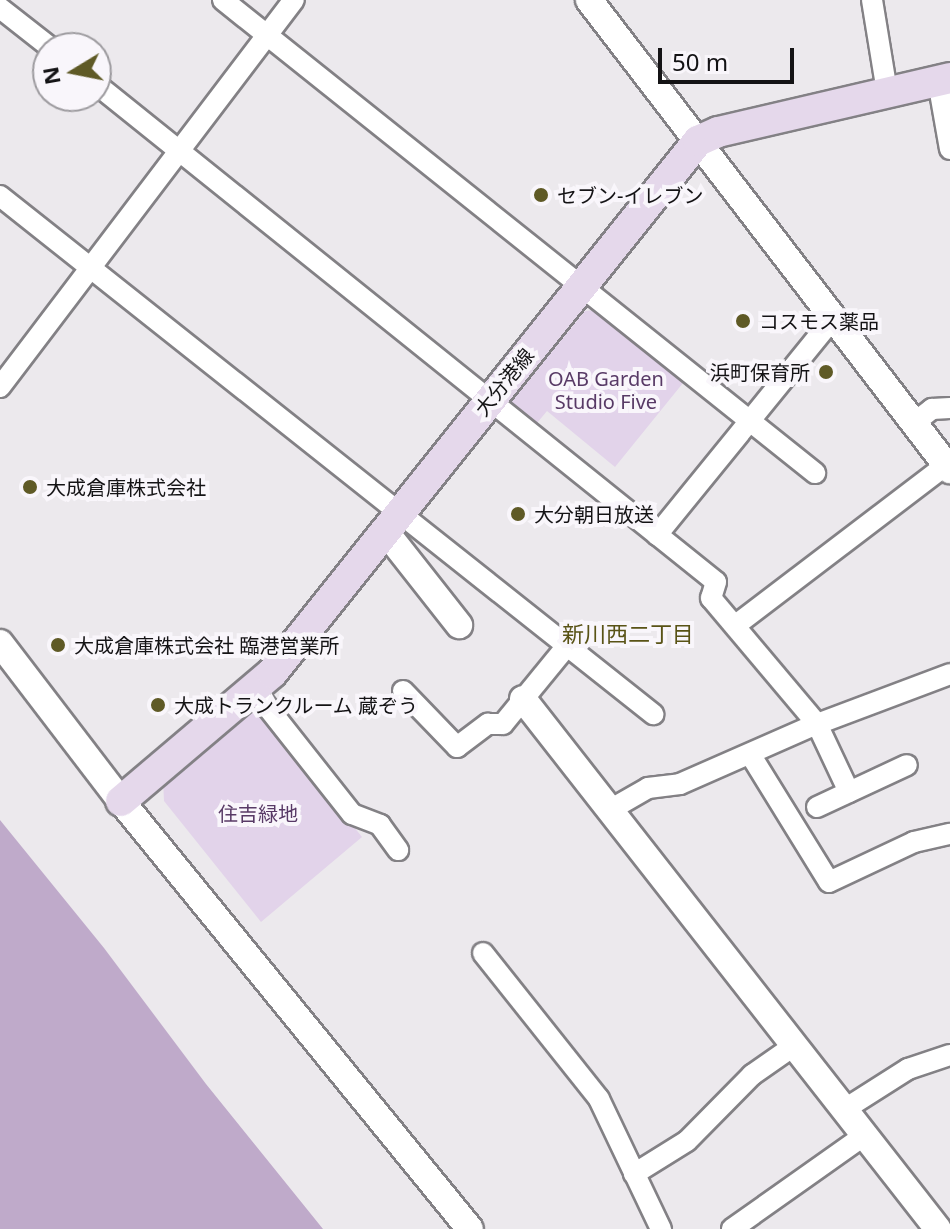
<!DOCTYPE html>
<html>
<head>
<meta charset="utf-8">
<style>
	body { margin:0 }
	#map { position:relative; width:950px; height:1229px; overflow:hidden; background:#ece9ed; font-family:"Noto Sans","Noto Sans JP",sans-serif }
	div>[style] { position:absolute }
	.green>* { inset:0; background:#e2d3ea }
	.water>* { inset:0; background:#bfaaca }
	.roads { filter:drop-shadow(2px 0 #838185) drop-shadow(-2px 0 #838185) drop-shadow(0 2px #838185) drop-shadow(0 -2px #838185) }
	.minor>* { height:20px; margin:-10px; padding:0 10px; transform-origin:10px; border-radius:10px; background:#fff }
	.tertiary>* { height:26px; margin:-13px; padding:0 13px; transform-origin:13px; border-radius:13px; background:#fff }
	.secondary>* { height:30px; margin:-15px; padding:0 15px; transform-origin:15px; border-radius:15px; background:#e5d8eb }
	.dots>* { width:22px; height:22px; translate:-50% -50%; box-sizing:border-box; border:4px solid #f9f6fb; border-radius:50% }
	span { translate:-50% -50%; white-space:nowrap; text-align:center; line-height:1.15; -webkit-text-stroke:8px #f9f6fb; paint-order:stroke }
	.poi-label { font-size:20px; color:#141315 }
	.left { translate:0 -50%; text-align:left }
	.right { translate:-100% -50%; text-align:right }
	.park-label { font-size:20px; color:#583a66 }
	.street-label { font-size:20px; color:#141315 }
	.neighbourhood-label { font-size:22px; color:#595316 }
	.north { position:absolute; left:32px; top:32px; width:80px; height:80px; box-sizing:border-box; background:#f9f6fb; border:2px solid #9d9b9f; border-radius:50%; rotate:260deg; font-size:22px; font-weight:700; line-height:32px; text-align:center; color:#141315 }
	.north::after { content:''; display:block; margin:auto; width:28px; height:36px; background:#5f5a26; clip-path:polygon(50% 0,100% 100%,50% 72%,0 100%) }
	.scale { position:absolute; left:658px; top:48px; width:136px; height:36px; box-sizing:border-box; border:4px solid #141315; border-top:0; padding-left:10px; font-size:24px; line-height:28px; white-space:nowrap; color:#141315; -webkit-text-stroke:6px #f9f6fb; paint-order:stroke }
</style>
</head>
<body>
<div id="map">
	<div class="green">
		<i style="clip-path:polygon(594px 310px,683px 383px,615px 467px,547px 411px,537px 423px,511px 402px,585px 311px)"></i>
		<i style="clip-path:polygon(251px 706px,258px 707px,362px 837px,261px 922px,164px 801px,163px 779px)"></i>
	</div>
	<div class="water">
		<i style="clip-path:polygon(0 820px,104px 948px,206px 1084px,323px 1229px,0 1229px)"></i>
	</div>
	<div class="roads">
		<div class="minor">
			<i style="left:223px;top:0;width:758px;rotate:38.62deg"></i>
			<i style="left:872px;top:0;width:93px;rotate:80.7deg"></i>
			<i style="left:0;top:8px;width:65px;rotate:38.1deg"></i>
			<i style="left:938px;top:81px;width:69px;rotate:80deg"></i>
			<i style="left:96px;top:84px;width:795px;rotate:38.77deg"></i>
			<i style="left:716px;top:582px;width:17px;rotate:107deg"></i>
			<i style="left:711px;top:598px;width:165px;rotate:49.9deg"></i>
			<i style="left:817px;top:724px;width:75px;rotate:64.8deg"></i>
			<i style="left:0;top:196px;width:834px;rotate:38.42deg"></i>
			<i style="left:0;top:387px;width:486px;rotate:-52.8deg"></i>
			<i style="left:914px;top:423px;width:23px;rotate:-38deg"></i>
			<i style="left:932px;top:409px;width:18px;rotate:-3deg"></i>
			<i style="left:657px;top:535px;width:281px;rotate:-50.9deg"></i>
			<i style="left:736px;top:625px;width:264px;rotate:-37.3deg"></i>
			<i style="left:254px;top:690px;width:158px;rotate:51.7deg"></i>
			<i style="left:352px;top:814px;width:30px;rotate:21deg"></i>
			<i style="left:380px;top:825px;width:31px;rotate:54deg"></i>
			<i style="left:403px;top:691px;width:78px;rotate:46deg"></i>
			<i style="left:457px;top:747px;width:39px;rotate:-37deg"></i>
			<i style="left:488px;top:724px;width:15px"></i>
			<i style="left:503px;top:724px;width:99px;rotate:-50.7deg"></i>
			<i style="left:750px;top:754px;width:150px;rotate:58.3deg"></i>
			<i style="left:829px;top:882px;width:94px;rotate:-25.2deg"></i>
			<i style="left:914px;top:842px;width:37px;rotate:-13deg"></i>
			<i style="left:817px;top:807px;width:99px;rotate:-25deg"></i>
			<i style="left:608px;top:811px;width:46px;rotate:-29.9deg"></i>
			<i style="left:648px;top:788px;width:32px;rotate:-7deg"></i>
			<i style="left:680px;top:784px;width:150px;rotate:-23.7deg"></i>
			<i style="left:817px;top:724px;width:142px;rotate:-20.6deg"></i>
			<i style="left:483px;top:953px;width:186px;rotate:51.5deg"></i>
			<i style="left:599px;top:1099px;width:144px;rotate:64.5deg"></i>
			<i style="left:845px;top:1109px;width:75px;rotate:-32.4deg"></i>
			<i style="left:908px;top:1069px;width:44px;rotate:-18.4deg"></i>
			<i style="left:634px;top:1174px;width:62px;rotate:-31.9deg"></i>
			<i style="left:687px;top:1141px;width:93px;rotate:-45.4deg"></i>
			<i style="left:752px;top:1075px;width:52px;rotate:-34.9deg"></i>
			<i style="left:732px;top:1229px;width:163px;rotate:-35.3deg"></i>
		</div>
		<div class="tertiary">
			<i style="left:589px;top:0;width:593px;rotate:52.47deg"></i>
			<i style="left:385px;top:531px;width:120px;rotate:51.8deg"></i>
			<i style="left:0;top:643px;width:199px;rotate:52.6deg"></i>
			<i style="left:121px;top:801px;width:552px;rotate:50.81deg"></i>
			<i style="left:523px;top:699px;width:673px;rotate:51.94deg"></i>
		</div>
		<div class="secondary">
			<i style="left:121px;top:801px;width:198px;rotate:-40.3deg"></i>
			<i style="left:272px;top:673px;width:682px;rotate:-51.31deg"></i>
			<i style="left:698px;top:141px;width:22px;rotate:-24deg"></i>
			<i style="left:718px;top:132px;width:238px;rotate:-13.1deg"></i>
		</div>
	</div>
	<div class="dots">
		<i style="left:541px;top:195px;background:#5f5a26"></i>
		<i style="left:743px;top:321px;background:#5f5a26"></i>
		<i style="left:826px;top:372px;background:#5f5a26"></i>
		<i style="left:30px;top:487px;background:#5f5a26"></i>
		<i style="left:518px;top:514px;background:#5f5a26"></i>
		<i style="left:58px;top:645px;background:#5f5a26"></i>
		<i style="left:158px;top:705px;background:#5f5a26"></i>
	</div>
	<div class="poi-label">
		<span class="left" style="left:557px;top:195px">セブン-イレブン</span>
		<span class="left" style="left:759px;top:321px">コスモス薬品</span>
		<span class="right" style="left:810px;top:372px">浜町保育所</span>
		<span class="left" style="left:46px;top:487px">大成倉庫株式会社</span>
		<span class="left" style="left:534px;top:514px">大分朝日放送</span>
		<span class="left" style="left:74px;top:645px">大成倉庫株式会社 臨港営業所</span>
		<span class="left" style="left:174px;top:705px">大成トランクルーム 蔵ぞう</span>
	</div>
	<div class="park-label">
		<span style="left:606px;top:390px">OAB Garden<br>Studio Five</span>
		<span style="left:258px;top:813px">住吉緑地</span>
	</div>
	<div class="street-label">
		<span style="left:504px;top:382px;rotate:-51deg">大分港線</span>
	</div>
	<div class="neighbourhood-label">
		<span style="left:628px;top:634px">新川西二丁目</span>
	</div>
	<div class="north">N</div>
	<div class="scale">50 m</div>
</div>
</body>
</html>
